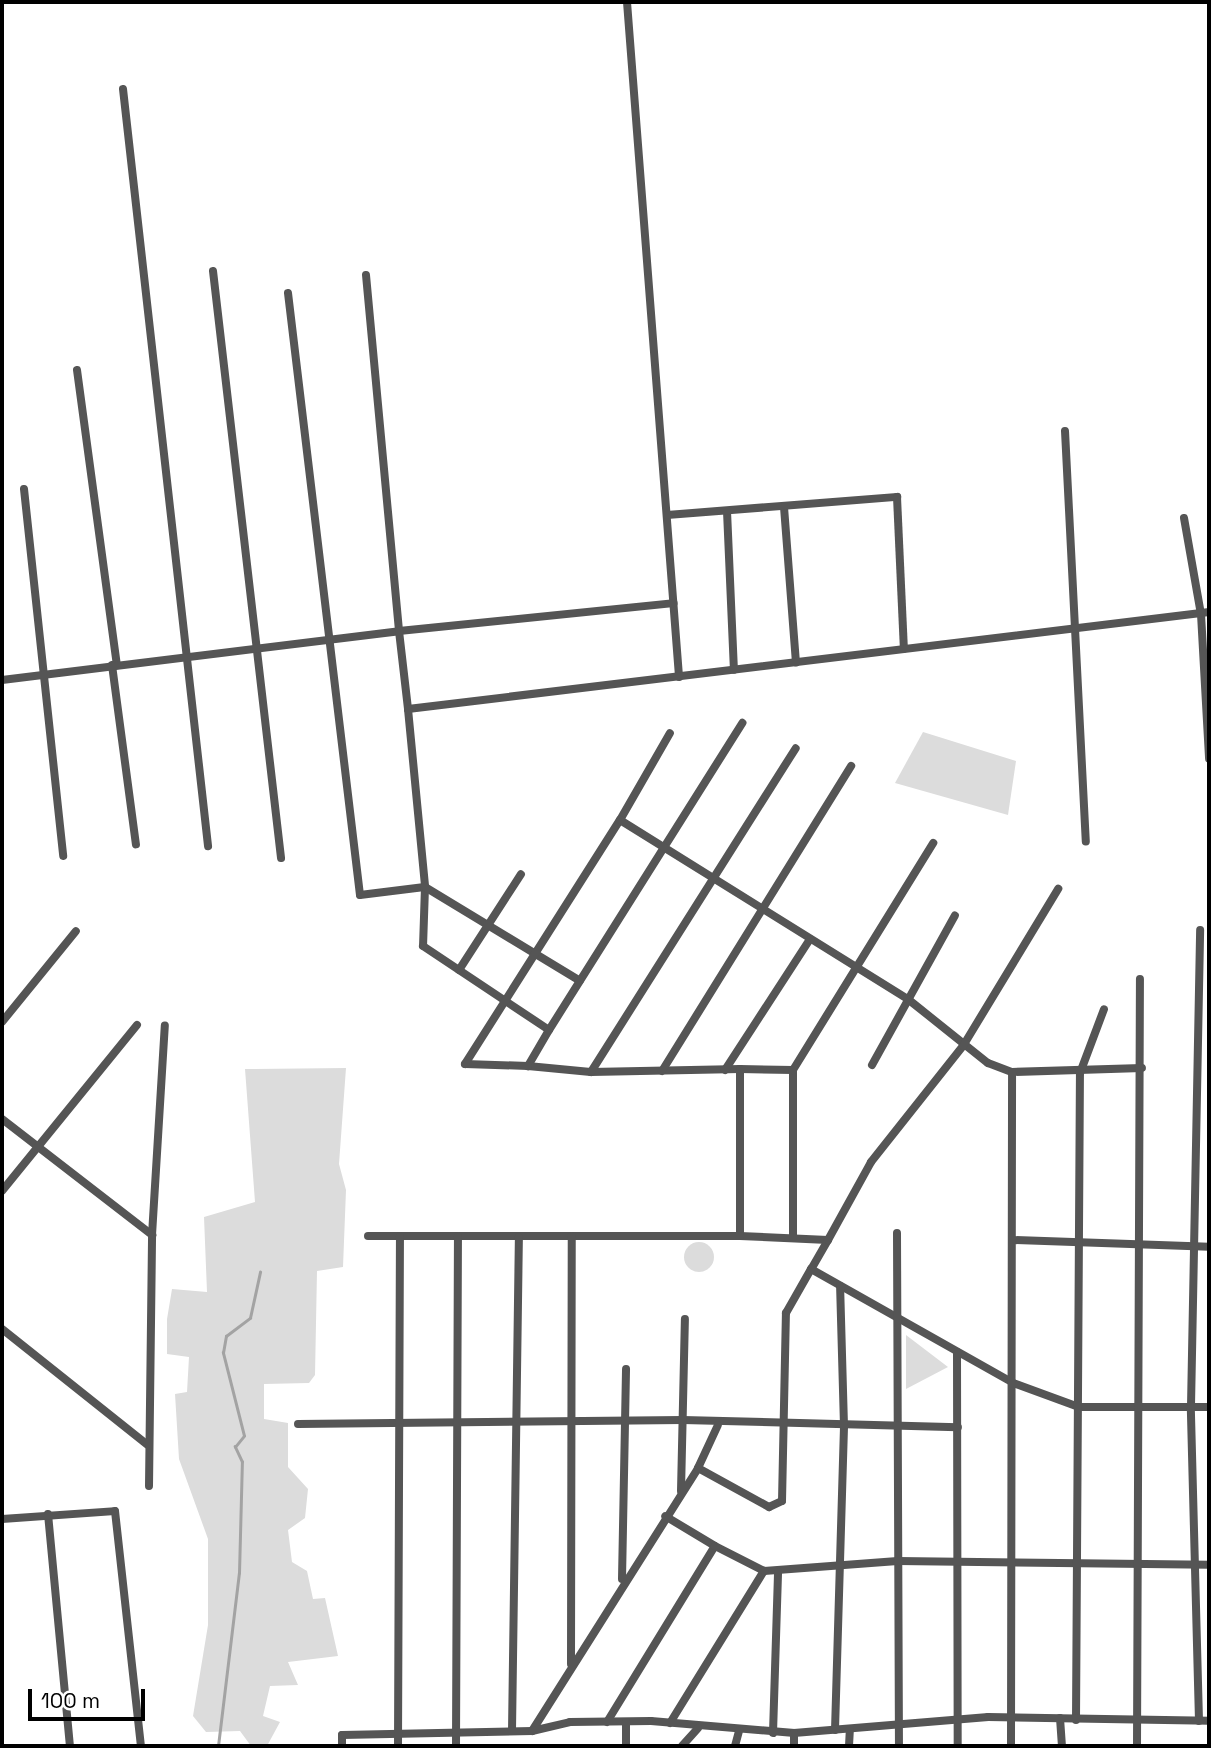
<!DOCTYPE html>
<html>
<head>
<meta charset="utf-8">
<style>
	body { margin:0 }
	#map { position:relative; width:1211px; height:1748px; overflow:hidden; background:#fff; font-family:"Space Grotesk",sans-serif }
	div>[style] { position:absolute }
	.green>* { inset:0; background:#dcdcdc }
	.round { border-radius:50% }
	.stream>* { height:2.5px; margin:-1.25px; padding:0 1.25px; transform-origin:1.25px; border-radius:1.25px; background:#a3a3a3 }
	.street>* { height:8px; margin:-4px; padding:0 4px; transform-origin:4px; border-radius:4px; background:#555 }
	span { translate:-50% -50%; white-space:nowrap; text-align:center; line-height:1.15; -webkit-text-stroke:6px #fff; paint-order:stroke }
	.frame { position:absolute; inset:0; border:4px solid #000; pointer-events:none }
	.scale { position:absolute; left:28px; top:1689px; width:117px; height:32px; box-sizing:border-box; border:4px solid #000; border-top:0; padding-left:9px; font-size:21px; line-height:24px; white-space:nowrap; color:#000; -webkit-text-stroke:5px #fff; paint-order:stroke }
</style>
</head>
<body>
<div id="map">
	<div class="green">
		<i style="clip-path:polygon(923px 732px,1016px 761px,1008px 815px,895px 783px)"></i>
		<i style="clip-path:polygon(346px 1068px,339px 1164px,346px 1190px,343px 1267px,317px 1271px,315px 1375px,309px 1383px,264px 1384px,264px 1419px,288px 1423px,288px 1467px,308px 1489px,305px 1518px,288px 1530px,292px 1562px,307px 1571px,313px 1599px,325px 1598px,338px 1656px,288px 1662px,298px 1685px,270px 1686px,263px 1716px,280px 1722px,267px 1746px,251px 1746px,240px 1731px,206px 1732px,193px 1716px,208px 1625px,208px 1539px,179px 1459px,175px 1394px,187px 1392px,189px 1357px,167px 1354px,167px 1319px,172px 1289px,207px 1292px,204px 1217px,255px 1202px,245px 1069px)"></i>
		<i class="round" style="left:684px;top:1242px;width:30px;height:30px"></i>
		<i style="clip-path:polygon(906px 1335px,948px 1367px,906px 1389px)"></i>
	</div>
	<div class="stream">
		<i style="left:218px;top:1746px;width:174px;rotate:-83.1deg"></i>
		<i style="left:239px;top:1573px;width:111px;rotate:-88.5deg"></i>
		<i style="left:242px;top:1462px;width:17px;rotate:-115deg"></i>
		<i style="left:235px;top:1447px;width:14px;rotate:-51deg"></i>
		<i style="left:244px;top:1436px;width:86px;rotate:-104.2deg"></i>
		<i style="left:223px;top:1353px;width:17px;rotate:-80deg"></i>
		<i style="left:226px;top:1336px;width:30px;rotate:-37deg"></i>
		<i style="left:250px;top:1318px;width:47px;rotate:-77.7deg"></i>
	</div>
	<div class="street">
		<i style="left:627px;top:2px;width:677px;rotate:85.59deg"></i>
		<i style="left:123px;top:89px;width:762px;rotate:83.59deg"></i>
		<i style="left:213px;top:271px;width:591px;rotate:83.39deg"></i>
		<i style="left:366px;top:275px;width:358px;rotate:84.7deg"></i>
		<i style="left:399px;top:631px;width:276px;rotate:-5.8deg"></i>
		<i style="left:288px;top:293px;width:606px;rotate:83.18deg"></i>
		<i style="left:360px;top:895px;width:65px;rotate:-7deg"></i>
		<i style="left:425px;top:887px;width:59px;rotate:91.9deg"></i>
		<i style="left:423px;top:946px;width:151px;rotate:33.7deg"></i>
		<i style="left:549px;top:1030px;width:42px;rotate:120.3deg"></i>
		<i style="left:528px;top:1066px;width:63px;rotate:5.4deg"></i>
		<i style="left:591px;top:1072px;width:149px;rotate:-1.2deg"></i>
		<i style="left:740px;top:1069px;width:167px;rotate:90deg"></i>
		<i style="left:740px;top:1236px;width:88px;rotate:2.6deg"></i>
		<i style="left:828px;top:1240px;width:34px;rotate:120deg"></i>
		<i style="left:811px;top:1269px;width:232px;rotate:29.4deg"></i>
		<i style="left:1013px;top:1383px;width:70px;rotate:20deg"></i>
		<i style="left:1079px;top:1407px;width:130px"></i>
		<i style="left:77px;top:370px;width:298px;rotate:82.3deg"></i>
		<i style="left:1065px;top:431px;width:411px;rotate:87.1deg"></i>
		<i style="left:24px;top:489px;width:369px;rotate:83.9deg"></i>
		<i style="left:784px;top:507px;width:156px;rotate:85.6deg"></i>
		<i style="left:727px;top:511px;width:159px;rotate:87.5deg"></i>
		<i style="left:667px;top:515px;width:231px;rotate:-4.5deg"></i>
		<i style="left:897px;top:497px;width:152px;rotate:87.4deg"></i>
		<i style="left:1184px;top:518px;width:97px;rotate:80deg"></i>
		<i style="left:1201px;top:614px;width:145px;rotate:86.8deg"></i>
		<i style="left:112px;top:665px;width:181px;rotate:82.4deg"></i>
		<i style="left:2px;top:680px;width:400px;rotate:-7deg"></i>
		<i style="left:399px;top:631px;width:79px;rotate:83.4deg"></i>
		<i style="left:408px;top:709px;width:807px;rotate:-6.9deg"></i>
		<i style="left:408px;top:709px;width:179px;rotate:84.5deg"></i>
		<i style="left:425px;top:887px;width:181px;rotate:31.2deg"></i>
		<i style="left:620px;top:820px;width:100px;rotate:-60.1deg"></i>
		<i style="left:459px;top:970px;width:114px;rotate:-57.1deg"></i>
		<i style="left:2px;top:1022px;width:117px;rotate:-50.9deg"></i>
		<i style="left:549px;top:1030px;width:363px;rotate:-57.8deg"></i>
		<i style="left:872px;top:1065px;width:171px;rotate:-61deg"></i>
		<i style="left:528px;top:1066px;width:63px;rotate:-178.2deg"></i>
		<i style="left:465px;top:1064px;width:289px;rotate:-57.6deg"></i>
		<i style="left:620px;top:820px;width:340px;rotate:31.9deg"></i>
		<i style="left:909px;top:1000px;width:101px;rotate:38.6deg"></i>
		<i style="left:988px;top:1063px;width:26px;rotate:21deg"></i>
		<i style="left:1012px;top:1072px;width:130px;rotate:-1.8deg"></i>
		<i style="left:740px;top:1069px;width:53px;rotate:1.1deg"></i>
		<i style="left:725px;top:1070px;width:156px;rotate:-57deg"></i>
		<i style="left:662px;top:1071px;width:359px;rotate:-58.2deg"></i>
		<i style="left:591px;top:1072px;width:383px;rotate:-57.7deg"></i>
		<i style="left:2px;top:1119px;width:190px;rotate:37.7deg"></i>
		<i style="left:2px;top:1191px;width:214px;rotate:-50.9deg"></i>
		<i style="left:897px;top:1233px;width:513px;rotate:89.78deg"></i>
		<i style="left:368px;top:1236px;width:372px"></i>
		<i style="left:793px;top:1237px;width:167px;rotate:-90deg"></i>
		<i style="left:793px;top:1070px;width:267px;rotate:-58.3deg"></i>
		<i style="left:828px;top:1240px;width:89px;rotate:-61.1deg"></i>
		<i style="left:871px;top:1162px;width:148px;rotate:-51.6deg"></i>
		<i style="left:963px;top:1046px;width:184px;rotate:-58.8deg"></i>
		<i style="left:1013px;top:1240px;width:196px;rotate:2deg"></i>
		<i style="left:2px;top:1329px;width:186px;rotate:38.5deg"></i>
		<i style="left:957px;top:1352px;width:394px;rotate:89.9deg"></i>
		<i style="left:298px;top:1424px;width:385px;rotate:-0.6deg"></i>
		<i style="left:683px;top:1420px;width:275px;rotate:1.5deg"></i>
		<i style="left:698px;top:1468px;width:81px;rotate:28.8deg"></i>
		<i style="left:769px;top:1507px;width:14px;rotate:-25deg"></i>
		<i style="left:782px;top:1501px;width:188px;rotate:-88.8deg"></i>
		<i style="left:786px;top:1313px;width:51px;rotate:-60.4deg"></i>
		<i style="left:149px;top:1486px;width:251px;rotate:-89.3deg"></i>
		<i style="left:152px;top:1235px;width:210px;rotate:-86.5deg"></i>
		<i style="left:681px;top:1491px;width:172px;rotate:-88.7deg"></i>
		<i style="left:48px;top:1514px;width:233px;rotate:84.6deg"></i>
		<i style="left:2px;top:1519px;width:113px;rotate:-4deg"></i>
		<i style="left:115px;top:1511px;width:236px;rotate:83.7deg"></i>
		<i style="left:764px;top:1571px;width:134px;rotate:-4.3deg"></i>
		<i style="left:898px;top:1561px;width:311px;rotate:0.7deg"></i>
		<i style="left:622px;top:1579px;width:210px;rotate:-88.9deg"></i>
		<i style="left:571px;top:1664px;width:428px;rotate:-89.9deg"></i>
		<i style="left:1060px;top:1718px;width:28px;rotate:86deg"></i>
		<i style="left:1076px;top:1720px;width:647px;rotate:-89.65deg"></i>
		<i style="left:1080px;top:1073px;width:68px;rotate:-69.4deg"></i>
		<i style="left:1199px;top:1721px;width:315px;rotate:-91.5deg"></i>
		<i style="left:1191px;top:1406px;width:476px;rotate:-88.9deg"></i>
		<i style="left:607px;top:1722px;width:206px;rotate:-58.5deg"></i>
		<i style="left:715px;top:1546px;width:58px;rotate:-149deg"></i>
		<i style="left:670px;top:1723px;width:179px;rotate:-58.3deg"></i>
		<i style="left:764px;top:1571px;width:55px;rotate:-153deg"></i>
		<i style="left:835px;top:1730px;width:304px;rotate:-88.3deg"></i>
		<i style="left:844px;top:1426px;width:140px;rotate:-91.6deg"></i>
		<i style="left:512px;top:1731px;width:494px;rotate:-89.2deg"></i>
		<i style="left:532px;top:1731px;width:311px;rotate:-57.7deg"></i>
		<i style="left:698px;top:1468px;width:47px;rotate:-65.1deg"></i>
		<i style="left:773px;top:1733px;width:161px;rotate:-88.2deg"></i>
		<i style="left:342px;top:1746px;width:11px;rotate:-90deg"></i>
		<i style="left:342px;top:1735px;width:190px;rotate:-1.2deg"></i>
		<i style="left:532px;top:1731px;width:39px;rotate:-13deg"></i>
		<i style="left:570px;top:1722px;width:81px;rotate:-0.7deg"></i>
		<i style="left:651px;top:1721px;width:144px;rotate:4.8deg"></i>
		<i style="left:794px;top:1733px;width:195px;rotate:-4.7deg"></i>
		<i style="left:988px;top:1717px;width:221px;rotate:1deg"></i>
		<i style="left:398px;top:1746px;width:510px;rotate:-89.78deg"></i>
		<i style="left:456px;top:1746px;width:510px;rotate:-89.78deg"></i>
		<i style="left:626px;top:1746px;width:24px;rotate:-90deg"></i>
		<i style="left:682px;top:1746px;width:24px;rotate:-48deg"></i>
		<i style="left:735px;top:1746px;width:16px;rotate:-75deg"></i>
		<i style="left:794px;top:1746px;width:13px;rotate:-90deg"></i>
		<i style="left:849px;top:1746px;width:17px;rotate:-87deg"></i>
		<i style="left:1011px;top:1746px;width:674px;rotate:-89.91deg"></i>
		<i style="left:1137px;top:1746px;width:767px;rotate:-89.78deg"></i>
	</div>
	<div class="frame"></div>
	<div class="scale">100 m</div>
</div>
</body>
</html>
